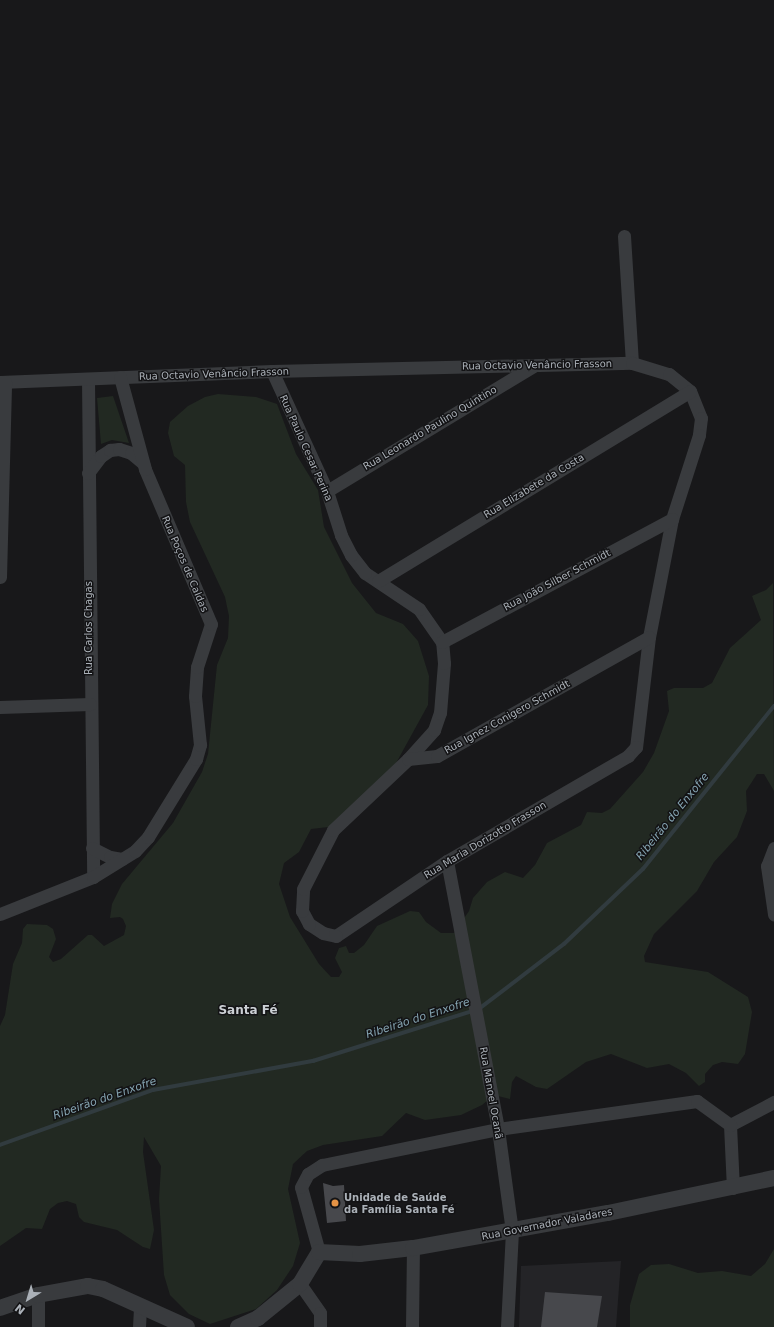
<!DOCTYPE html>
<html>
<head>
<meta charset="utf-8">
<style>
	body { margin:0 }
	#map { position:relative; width:774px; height:1327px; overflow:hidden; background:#18181a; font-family:"DejaVu Sans",sans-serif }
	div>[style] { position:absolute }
	.built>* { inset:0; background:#242427 }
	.green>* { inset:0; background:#222922 }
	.stream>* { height:3.5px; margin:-1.75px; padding:0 1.75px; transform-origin:1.75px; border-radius:1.75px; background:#313b3f }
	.building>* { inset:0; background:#47484c }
	.minor>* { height:13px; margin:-6.5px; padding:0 6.5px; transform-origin:6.5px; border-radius:6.5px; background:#393b3e }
	.tertiary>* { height:16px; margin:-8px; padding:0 8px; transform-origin:8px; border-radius:8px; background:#393b3e }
	.dots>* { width:11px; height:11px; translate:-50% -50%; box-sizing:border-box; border:2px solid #131315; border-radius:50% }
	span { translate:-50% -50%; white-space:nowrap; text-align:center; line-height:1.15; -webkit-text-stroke:3px #131315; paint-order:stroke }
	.street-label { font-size:10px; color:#abb1b8 }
	.poi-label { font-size:10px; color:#abb1b8; font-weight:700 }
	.left { translate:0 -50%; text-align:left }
	.water-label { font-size:11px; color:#85a4b1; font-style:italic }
	.quarter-label { font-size:12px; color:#ccd0d5; font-weight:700 }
	.north { position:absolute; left:8px; top:1279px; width:40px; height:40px; -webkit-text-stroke:3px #131315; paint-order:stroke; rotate:218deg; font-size:11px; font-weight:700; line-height:16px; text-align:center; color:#abb1b8 }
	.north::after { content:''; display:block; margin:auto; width:14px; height:18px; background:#abb1b8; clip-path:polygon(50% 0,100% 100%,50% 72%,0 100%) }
</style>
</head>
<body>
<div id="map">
	<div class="built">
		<i style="clip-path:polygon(621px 1261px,616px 1327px,519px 1327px,521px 1266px)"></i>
	</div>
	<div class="green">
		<i style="clip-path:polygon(218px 394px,256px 397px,277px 404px,296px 454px,318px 490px,324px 527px,352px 583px,376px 613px,403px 624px,418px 641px,429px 676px,428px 705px,395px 765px,337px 826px,311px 829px,299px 852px,284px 863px,279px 884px,290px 917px,319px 964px,331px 977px,339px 977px,342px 972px,335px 958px,339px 948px,346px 946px,349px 953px,354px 953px,364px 945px,377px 926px,410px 911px,419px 912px,426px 922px,441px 933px,454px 933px,469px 911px,473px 898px,487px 882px,505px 872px,523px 878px,535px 865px,547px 843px,581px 825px,587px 812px,602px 813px,610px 809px,643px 772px,654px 753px,669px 711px,667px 691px,674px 688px,703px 688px,712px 683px,730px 648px,761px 620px,752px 596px,766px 590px,773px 583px,774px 791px,764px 774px,757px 774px,746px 791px,747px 811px,737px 837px,714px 862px,697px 891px,654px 934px,644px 956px,645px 962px,708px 972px,748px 997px,752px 1012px,745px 1054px,738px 1064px,722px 1062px,713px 1065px,705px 1074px,705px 1082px,699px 1086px,686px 1073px,669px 1064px,647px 1068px,611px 1054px,586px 1062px,547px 1089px,536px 1087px,516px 1076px,512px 1082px,510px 1099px,494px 1095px,482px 1105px,461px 1115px,425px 1120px,406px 1113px,382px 1136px,323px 1145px,307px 1151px,293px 1164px,288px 1189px,300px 1243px,293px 1266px,277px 1290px,256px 1309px,210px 1324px,189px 1314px,170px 1295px,164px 1275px,159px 1199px,161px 1166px,144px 1137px,143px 1152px,154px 1230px,150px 1249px,143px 1247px,117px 1230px,84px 1222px,79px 1217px,76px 1204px,67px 1201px,58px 1203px,50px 1209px,42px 1229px,26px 1228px,0 1246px,0 1026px,5px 1015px,13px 964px,22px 943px,23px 929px,27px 924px,47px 925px,53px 929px,56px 939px,49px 957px,53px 962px,61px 959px,88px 935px,92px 935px,104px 946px,124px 935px,126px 926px,123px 919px,120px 917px,110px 918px,112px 904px,122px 884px,173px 823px,202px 772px,208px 754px,217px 665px,228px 638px,229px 616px,225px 597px,190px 522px,186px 502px,185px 465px,174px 456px,168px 433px,170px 422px,188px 406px,205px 397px)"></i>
		<i style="clip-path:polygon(113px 396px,129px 443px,112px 440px,101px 444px,97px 398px)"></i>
		<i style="clip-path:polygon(774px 1249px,774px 1327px,630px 1327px,630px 1305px,639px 1274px,651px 1265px,669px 1264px,698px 1273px,722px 1271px,751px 1276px,765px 1264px)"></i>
	</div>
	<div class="stream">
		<i style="left:479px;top:1009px;width:107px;rotate:-37.4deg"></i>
		<i style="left:564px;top:944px;width:109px;rotate:-43.5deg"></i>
		<i style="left:643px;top:869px;width:209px;rotate:-51.2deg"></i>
		<i style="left:0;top:1145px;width:163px;rotate:-19.8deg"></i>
		<i style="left:153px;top:1090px;width:163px;rotate:-10.3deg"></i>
		<i style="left:313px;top:1061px;width:168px;rotate:-17.4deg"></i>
	</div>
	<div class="building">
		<i style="clip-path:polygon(323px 1183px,333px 1186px,344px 1185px,346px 1221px,327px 1223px)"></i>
		<i style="clip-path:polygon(545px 1292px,602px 1296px,597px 1327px,541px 1327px)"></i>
	</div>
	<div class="minor">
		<i style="left:624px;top:236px;width:127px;rotate:86.4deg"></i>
		<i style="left:88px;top:380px;width:497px;rotate:89.4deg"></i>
		<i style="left:0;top:382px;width:272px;rotate:-2.3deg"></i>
		<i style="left:272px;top:371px;width:360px;rotate:-1.3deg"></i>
		<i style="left:632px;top:363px;width:39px;rotate:17deg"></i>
		<i style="left:669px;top:374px;width:27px;rotate:39deg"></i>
		<i style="left:690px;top:391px;width:29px;rotate:68deg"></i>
		<i style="left:701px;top:418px;width:17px;rotate:97deg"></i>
		<i style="left:699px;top:435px;width:88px;rotate:107.8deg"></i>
		<i style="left:672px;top:519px;width:120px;rotate:101deg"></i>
		<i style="left:649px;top:637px;width:111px;rotate:96.7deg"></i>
		<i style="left:636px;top:747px;width:12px;rotate:132deg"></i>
		<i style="left:628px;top:756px;width:209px;rotate:149.9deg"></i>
		<i style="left:447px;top:861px;width:134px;rotate:146deg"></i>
		<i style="left:336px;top:936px;width:13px;rotate:-167deg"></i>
		<i style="left:323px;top:933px;width:17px;rotate:-147deg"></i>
		<i style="left:309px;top:924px;width:15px;rotate:-118deg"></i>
		<i style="left:302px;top:911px;width:22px;rotate:-87deg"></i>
		<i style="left:303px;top:889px;width:66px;rotate:-63deg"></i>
		<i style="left:333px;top:830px;width:103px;rotate:-43.4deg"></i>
		<i style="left:408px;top:759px;width:39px;rotate:-48deg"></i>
		<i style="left:434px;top:730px;width:18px;rotate:-71deg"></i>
		<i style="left:440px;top:713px;width:50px;rotate:-85.4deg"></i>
		<i style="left:444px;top:663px;width:21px;rotate:-95deg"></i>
		<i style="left:442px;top:642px;width:40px;rotate:-124.9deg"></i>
		<i style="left:419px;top:609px;width:65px;rotate:-146.3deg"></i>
		<i style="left:365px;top:573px;width:23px;rotate:-128deg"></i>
		<i style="left:351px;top:555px;width:22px;rotate:-117deg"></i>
		<i style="left:341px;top:535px;width:46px;rotate:-107.7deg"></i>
		<i style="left:327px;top:491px;width:132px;rotate:-114.6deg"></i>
		<i style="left:88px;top:473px;width:21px;rotate:-53deg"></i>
		<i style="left:101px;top:456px;width:11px;rotate:-34deg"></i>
		<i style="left:110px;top:450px;width:9px;rotate:-6deg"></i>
		<i style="left:119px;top:449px;width:13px;rotate:18deg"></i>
		<i style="left:131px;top:453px;width:16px;rotate:40deg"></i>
		<i style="left:327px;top:491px;width:241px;rotate:-31.2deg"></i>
		<i style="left:0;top:577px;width:195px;rotate:-88.5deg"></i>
		<i style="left:378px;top:581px;width:365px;rotate:-31.3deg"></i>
		<i style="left:442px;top:642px;width:261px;rotate:-28.1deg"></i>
		<i style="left:0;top:707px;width:90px;rotate:-1.9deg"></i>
		<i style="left:408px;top:759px;width:29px;rotate:-6deg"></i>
		<i style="left:437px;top:756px;width:243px;rotate:-29.3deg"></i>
		<i style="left:92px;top:848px;width:20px;rotate:27deg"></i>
		<i style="left:110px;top:857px;width:12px;rotate:9deg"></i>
		<i style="left:774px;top:848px;width:19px;rotate:111deg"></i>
		<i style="left:767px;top:866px;width:49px;rotate:81.7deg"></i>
		<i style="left:447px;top:861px;width:273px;rotate:79.2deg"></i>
		<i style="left:498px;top:1129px;width:103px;rotate:82.2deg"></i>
		<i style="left:512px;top:1231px;width:96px;rotate:93deg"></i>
		<i style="left:0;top:914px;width:100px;rotate:-21.7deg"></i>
		<i style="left:93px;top:877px;width:49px;rotate:-31.8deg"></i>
		<i style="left:135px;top:851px;width:19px;rotate:-47deg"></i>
		<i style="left:148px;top:837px;width:92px;rotate:-58.4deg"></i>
		<i style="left:196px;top:759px;width:15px;rotate:-74deg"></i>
		<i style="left:200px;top:745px;width:49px;rotate:-95.8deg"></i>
		<i style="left:195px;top:696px;width:29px;rotate:-86deg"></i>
		<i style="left:197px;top:667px;width:45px;rotate:-72deg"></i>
		<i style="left:211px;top:624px;width:168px;rotate:-113.1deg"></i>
		<i style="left:145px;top:469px;width:95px;rotate:-105.2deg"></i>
		<i style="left:730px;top:1125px;width:63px;rotate:87.3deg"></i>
		<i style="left:730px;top:1125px;width:50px;rotate:-27.6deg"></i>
		<i style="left:319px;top:1252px;width:67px;rotate:-105.5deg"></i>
		<i style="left:301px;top:1187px;width:15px;rotate:-62deg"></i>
		<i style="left:308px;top:1174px;width:17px;rotate:-33deg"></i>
		<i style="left:322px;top:1165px;width:180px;rotate:-11.6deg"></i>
		<i style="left:498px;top:1129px;width:201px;rotate:-8deg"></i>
		<i style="left:697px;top:1101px;width:41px;rotate:36deg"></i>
		<i style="left:300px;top:1284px;width:35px;rotate:55deg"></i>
		<i style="left:320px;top:1313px;width:14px;rotate:90deg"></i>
		<i style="left:38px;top:1327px;width:32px;rotate:-90deg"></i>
		<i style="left:139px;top:1327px;width:20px;rotate:-87deg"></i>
		<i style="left:412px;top:1327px;width:79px;rotate:-89.3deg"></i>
	</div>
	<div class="tertiary">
		<i style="left:0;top:1308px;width:40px;rotate:-18.9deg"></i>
		<i style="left:38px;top:1295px;width:51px;rotate:-10.2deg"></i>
		<i style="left:88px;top:1286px;width:15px;rotate:11deg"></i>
		<i style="left:103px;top:1289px;width:92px;rotate:24.3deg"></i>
		<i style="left:238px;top:1327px;width:22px;rotate:-24deg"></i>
		<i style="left:258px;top:1318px;width:54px;rotate:-39deg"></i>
		<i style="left:300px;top:1284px;width:37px;rotate:-59deg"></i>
		<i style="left:319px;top:1252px;width:41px;rotate:2.8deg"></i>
		<i style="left:360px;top:1254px;width:53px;rotate:-6.5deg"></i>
		<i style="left:413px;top:1248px;width:198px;rotate:-10.2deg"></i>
		<i style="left:608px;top:1213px;width:170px;rotate:-11.9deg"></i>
	</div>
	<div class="dots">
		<i style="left:335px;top:1203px;background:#e59345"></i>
	</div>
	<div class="street-label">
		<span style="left:537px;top:365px;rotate:-1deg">Rua Octavio Venâncio Frasson</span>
		<span style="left:214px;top:374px;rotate:-2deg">Rua Octavio Venâncio Frasson</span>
		<span style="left:430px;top:428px;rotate:-31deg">Rua Leonardo Paulino Quintino</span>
		<span style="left:306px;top:448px;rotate:66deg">Rua Paulo Cesar Perina</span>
		<span style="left:534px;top:486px;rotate:-31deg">Rua Elizabete da Costa</span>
		<span style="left:185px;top:564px;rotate:67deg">Rua Poços de Caldas</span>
		<span style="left:557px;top:580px;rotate:-28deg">Rua João Silber Schmidt</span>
		<span style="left:89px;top:628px;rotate:-90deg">Rua Carlos Chagas</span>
		<span style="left:507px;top:717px;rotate:-29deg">Rua Ignez Conigero Schmidt</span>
		<span style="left:485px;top:840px;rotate:-31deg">Rua Maria Dorizotto Frasson</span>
		<span style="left:491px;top:1093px;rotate:80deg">Rua Manoel Ocanã</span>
		<span style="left:547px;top:1224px;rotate:-11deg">Rua Governador Valadares</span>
	</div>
	<div class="poi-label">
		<span class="left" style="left:344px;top:1203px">Unidade de Saúde<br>da Família Santa Fé</span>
	</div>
	<div class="water-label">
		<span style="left:673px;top:817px;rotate:-51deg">Ribeirão do Enxofre</span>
		<span style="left:418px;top:1019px;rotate:-18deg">Ribeirão do Enxofre</span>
		<span style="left:105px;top:1099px;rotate:-19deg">Ribeirão do Enxofre</span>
	</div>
	<div class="quarter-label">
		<span style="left:248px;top:1011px">Santa Fé</span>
	</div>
	<div class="north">N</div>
</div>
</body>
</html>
